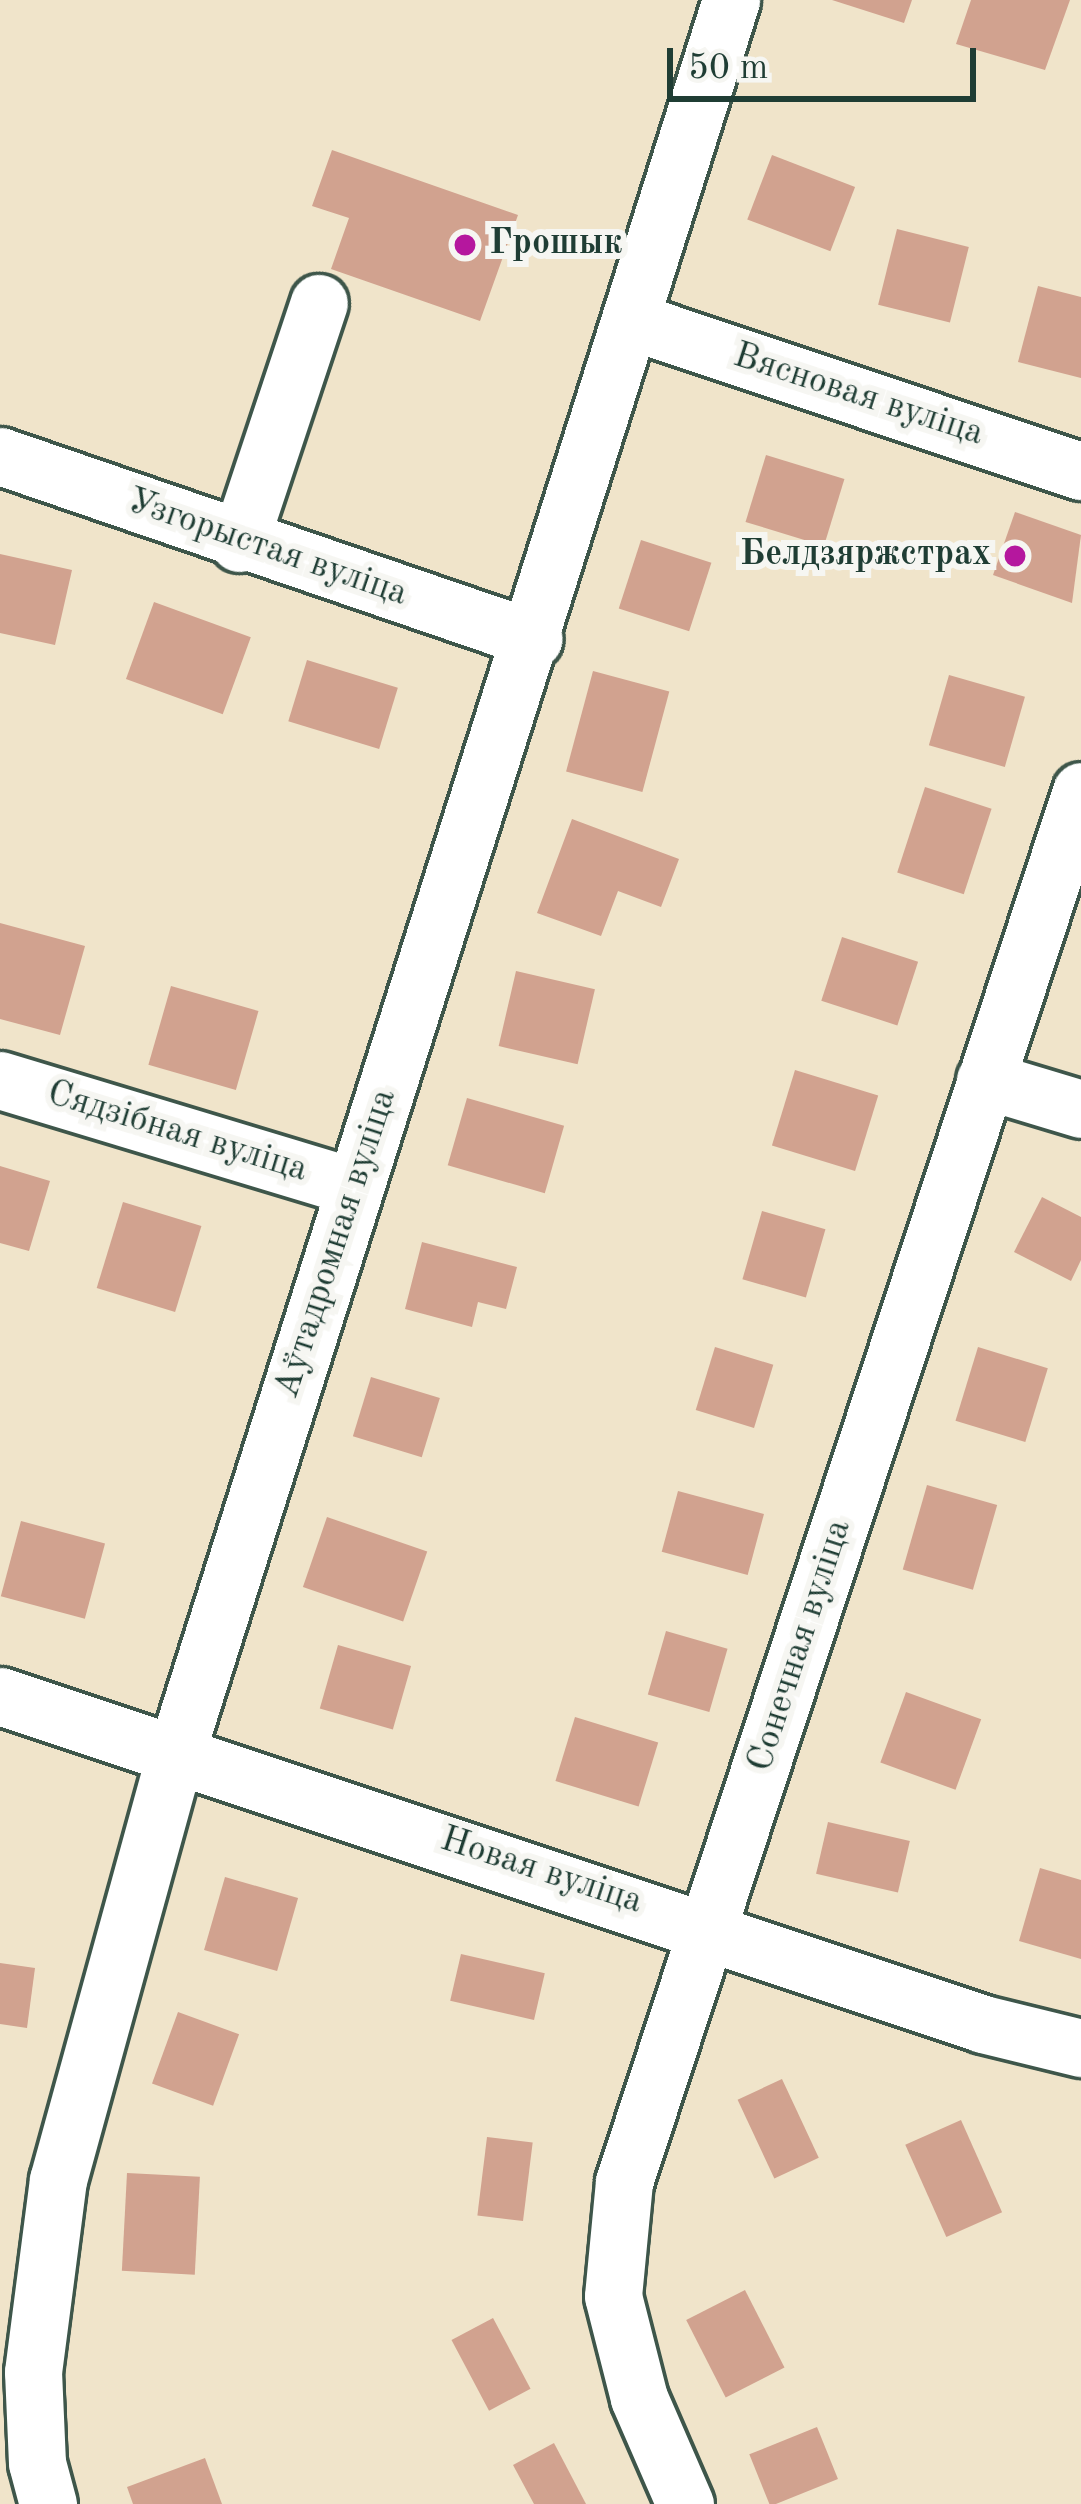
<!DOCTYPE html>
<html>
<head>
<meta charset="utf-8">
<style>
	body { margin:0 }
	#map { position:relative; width:1081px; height:2504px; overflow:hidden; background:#f0e4ca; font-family:"Old Standard TT",serif }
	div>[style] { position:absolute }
	.building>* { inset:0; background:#d1a28f; transform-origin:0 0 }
	.roads { filter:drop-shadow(3px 0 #3e564a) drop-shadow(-3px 0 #3e564a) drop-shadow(0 3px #3e564a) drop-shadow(0 -3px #3e564a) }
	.minor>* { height:57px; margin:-28.5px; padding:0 28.5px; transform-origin:28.5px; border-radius:28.5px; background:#fff }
	.dots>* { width:33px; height:33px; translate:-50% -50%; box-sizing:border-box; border:6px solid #f6f6f2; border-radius:50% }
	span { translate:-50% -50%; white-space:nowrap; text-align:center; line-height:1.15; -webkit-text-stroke:12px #f6f6f2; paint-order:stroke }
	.poi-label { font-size:36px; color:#1f3d34; font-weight:700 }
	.left { translate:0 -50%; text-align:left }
	.right { translate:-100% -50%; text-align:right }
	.street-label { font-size:36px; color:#1f3d34 }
	.scale { position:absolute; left:667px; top:48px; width:309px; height:54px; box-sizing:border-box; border:6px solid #1f3d34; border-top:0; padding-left:15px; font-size:36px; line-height:42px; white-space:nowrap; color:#1f3d34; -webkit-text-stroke:9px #f6f6f2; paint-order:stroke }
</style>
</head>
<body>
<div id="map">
	<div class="building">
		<i style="clip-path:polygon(832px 0,912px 0,904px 23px)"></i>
		<i style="clip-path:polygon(971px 0,1070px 0,1045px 70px,956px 44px)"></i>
		<i style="clip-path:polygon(332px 150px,518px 215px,480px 321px,331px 269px,349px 218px,312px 206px)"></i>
		<i style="left:772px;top:155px;width:89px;height:69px;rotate:21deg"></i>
		<i style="left:897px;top:229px;width:74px;height:78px;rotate:14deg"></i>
		<i style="clip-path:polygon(1038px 286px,1081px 297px,1081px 378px,1018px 362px)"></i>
		<i style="left:766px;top:455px;width:82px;height:70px;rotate:17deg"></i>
		<i style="clip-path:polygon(1015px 512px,1081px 535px,1072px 603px,993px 575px)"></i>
		<i style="left:641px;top:540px;width:74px;height:72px;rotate:18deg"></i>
		<i style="clip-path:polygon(0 554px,72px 570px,55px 645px,0 633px)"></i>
		<i style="left:154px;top:602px;width:103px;height:82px;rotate:20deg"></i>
		<i style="left:307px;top:660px;width:95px;height:64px;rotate:17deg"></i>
		<i style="left:593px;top:671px;width:79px;height:104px;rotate:15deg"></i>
		<i style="left:949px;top:675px;width:79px;height:73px;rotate:16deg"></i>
		<i style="left:925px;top:787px;width:70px;height:90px;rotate:18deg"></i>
		<i style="clip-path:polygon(572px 819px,679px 859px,661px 907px,618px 891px,601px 936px,537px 913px)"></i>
		<i style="clip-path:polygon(0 923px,85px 946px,60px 1035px,0 1019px)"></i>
		<i style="left:842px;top:937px;width:80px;height:67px;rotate:18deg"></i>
		<i style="left:516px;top:971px;width:81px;height:77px;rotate:13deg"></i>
		<i style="left:171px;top:986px;width:91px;height:82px;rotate:16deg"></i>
		<i style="left:795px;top:1070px;width:87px;height:79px;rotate:17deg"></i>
		<i style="left:467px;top:1098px;width:101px;height:70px;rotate:16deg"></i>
		<i style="clip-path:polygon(0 1166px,50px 1181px,29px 1251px,0 1243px)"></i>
		<i style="clip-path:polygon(1042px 1197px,1081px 1217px,1081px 1260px,1071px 1281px,1014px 1252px)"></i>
		<i style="left:123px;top:1202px;width:82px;height:90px;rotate:17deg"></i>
		<i style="left:762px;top:1211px;width:66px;height:71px;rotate:16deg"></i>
		<i style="clip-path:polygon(422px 1242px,517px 1267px,506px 1309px,478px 1302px,472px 1327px,405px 1309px)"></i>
		<i style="left:715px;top:1347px;width:61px;height:66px;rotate:17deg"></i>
		<i style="left:978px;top:1347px;width:73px;height:77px;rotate:17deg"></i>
		<i style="left:371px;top:1377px;width:72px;height:62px;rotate:17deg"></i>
		<i style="left:927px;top:1485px;width:73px;height:88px;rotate:16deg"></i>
		<i style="left:678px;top:1491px;width:89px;height:63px;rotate:15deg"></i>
		<i style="left:327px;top:1517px;width:106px;height:74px;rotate:19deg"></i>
		<i style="left:21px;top:1521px;width:87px;height:78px;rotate:15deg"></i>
		<i style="left:666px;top:1631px;width:64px;height:66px;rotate:16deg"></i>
		<i style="left:338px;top:1645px;width:76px;height:66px;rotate:16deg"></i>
		<i style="left:906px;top:1692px;width:80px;height:75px;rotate:20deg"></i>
		<i style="left:575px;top:1717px;width:87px;height:67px;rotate:17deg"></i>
		<i style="left:828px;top:1822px;width:84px;height:53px;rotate:13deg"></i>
		<i style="clip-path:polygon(1040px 1868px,1081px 1880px,1081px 1959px,1019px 1941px)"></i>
		<i style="left:225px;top:1877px;width:76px;height:76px;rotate:16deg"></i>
		<i style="left:461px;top:1954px;width:86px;height:48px;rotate:13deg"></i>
		<i style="clip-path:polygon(0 1963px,35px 1968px,27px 2028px,0 2024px)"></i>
		<i style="left:178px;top:2012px;width:65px;height:76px;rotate:20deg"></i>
		<i style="left:782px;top:2079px;width:87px;height:49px;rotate:65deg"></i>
		<i style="left:961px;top:2120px;width:101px;height:61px;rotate:66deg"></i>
		<i style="left:487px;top:2137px;width:46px;height:79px;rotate:7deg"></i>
		<i style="left:127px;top:2173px;width:73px;height:98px;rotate:3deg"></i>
		<i style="left:745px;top:2290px;width:87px;height:66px;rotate:63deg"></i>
		<i style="left:493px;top:2318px;width:80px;height:47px;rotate:62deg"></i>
		<i style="left:817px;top:2427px;width:56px;height:73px;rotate:68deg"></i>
		<i style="clip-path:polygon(554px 2443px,586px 2504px,534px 2504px,513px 2465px)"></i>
		<i style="clip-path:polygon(205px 2458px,222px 2504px,133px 2504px,127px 2487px)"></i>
	</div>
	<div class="roads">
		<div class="minor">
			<i style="left:635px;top:322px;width:470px;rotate:18.5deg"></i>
			<i style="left:0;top:456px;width:564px;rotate:18.92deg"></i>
			<i style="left:239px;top:543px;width:253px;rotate:-71.6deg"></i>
			<i style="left:0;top:1080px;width:370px;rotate:16.8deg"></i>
			<i style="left:985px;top:1080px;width:100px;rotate:16.8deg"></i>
			<i style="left:0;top:1696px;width:1036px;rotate:18.45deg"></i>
			<i style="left:983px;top:2024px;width:101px;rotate:13.8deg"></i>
			<i style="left:48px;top:2504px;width:42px;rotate:-105deg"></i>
			<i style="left:37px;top:2463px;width:91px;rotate:-92.5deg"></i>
			<i style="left:33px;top:2372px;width:194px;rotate:-82.6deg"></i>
			<i style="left:58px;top:2180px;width:443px;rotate:-74.6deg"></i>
			<i style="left:176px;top:1753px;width:1839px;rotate:-72.43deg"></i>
			<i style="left:685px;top:2504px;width:116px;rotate:-113.5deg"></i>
			<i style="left:639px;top:2398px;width:105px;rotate:-104.3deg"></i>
			<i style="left:613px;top:2296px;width:115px;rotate:-84.5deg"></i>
			<i style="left:624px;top:2182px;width:1464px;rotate:-71.81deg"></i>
		</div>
	</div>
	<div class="dots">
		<i style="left:465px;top:245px;background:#b5179e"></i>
		<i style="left:1015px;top:556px;background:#b5179e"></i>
	</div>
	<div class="poi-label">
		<span class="left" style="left:489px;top:245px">Грошык</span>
		<span class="right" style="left:991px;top:556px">Белдзяржстрах</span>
	</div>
	<div class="street-label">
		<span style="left:858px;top:396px;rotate:18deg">Вясновая вуліца</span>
		<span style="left:267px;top:549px;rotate:19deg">Узгорыстая вуліца</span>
		<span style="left:177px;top:1133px;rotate:17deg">Сядзібная вуліца</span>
		<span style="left:337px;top:1244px;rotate:-72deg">Аўтадромная вуліца</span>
		<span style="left:801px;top:1646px;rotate:-72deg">Сонечная вуліца</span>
		<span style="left:541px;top:1872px;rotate:18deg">Новая вуліца</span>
	</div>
	<div class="scale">50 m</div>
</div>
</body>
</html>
